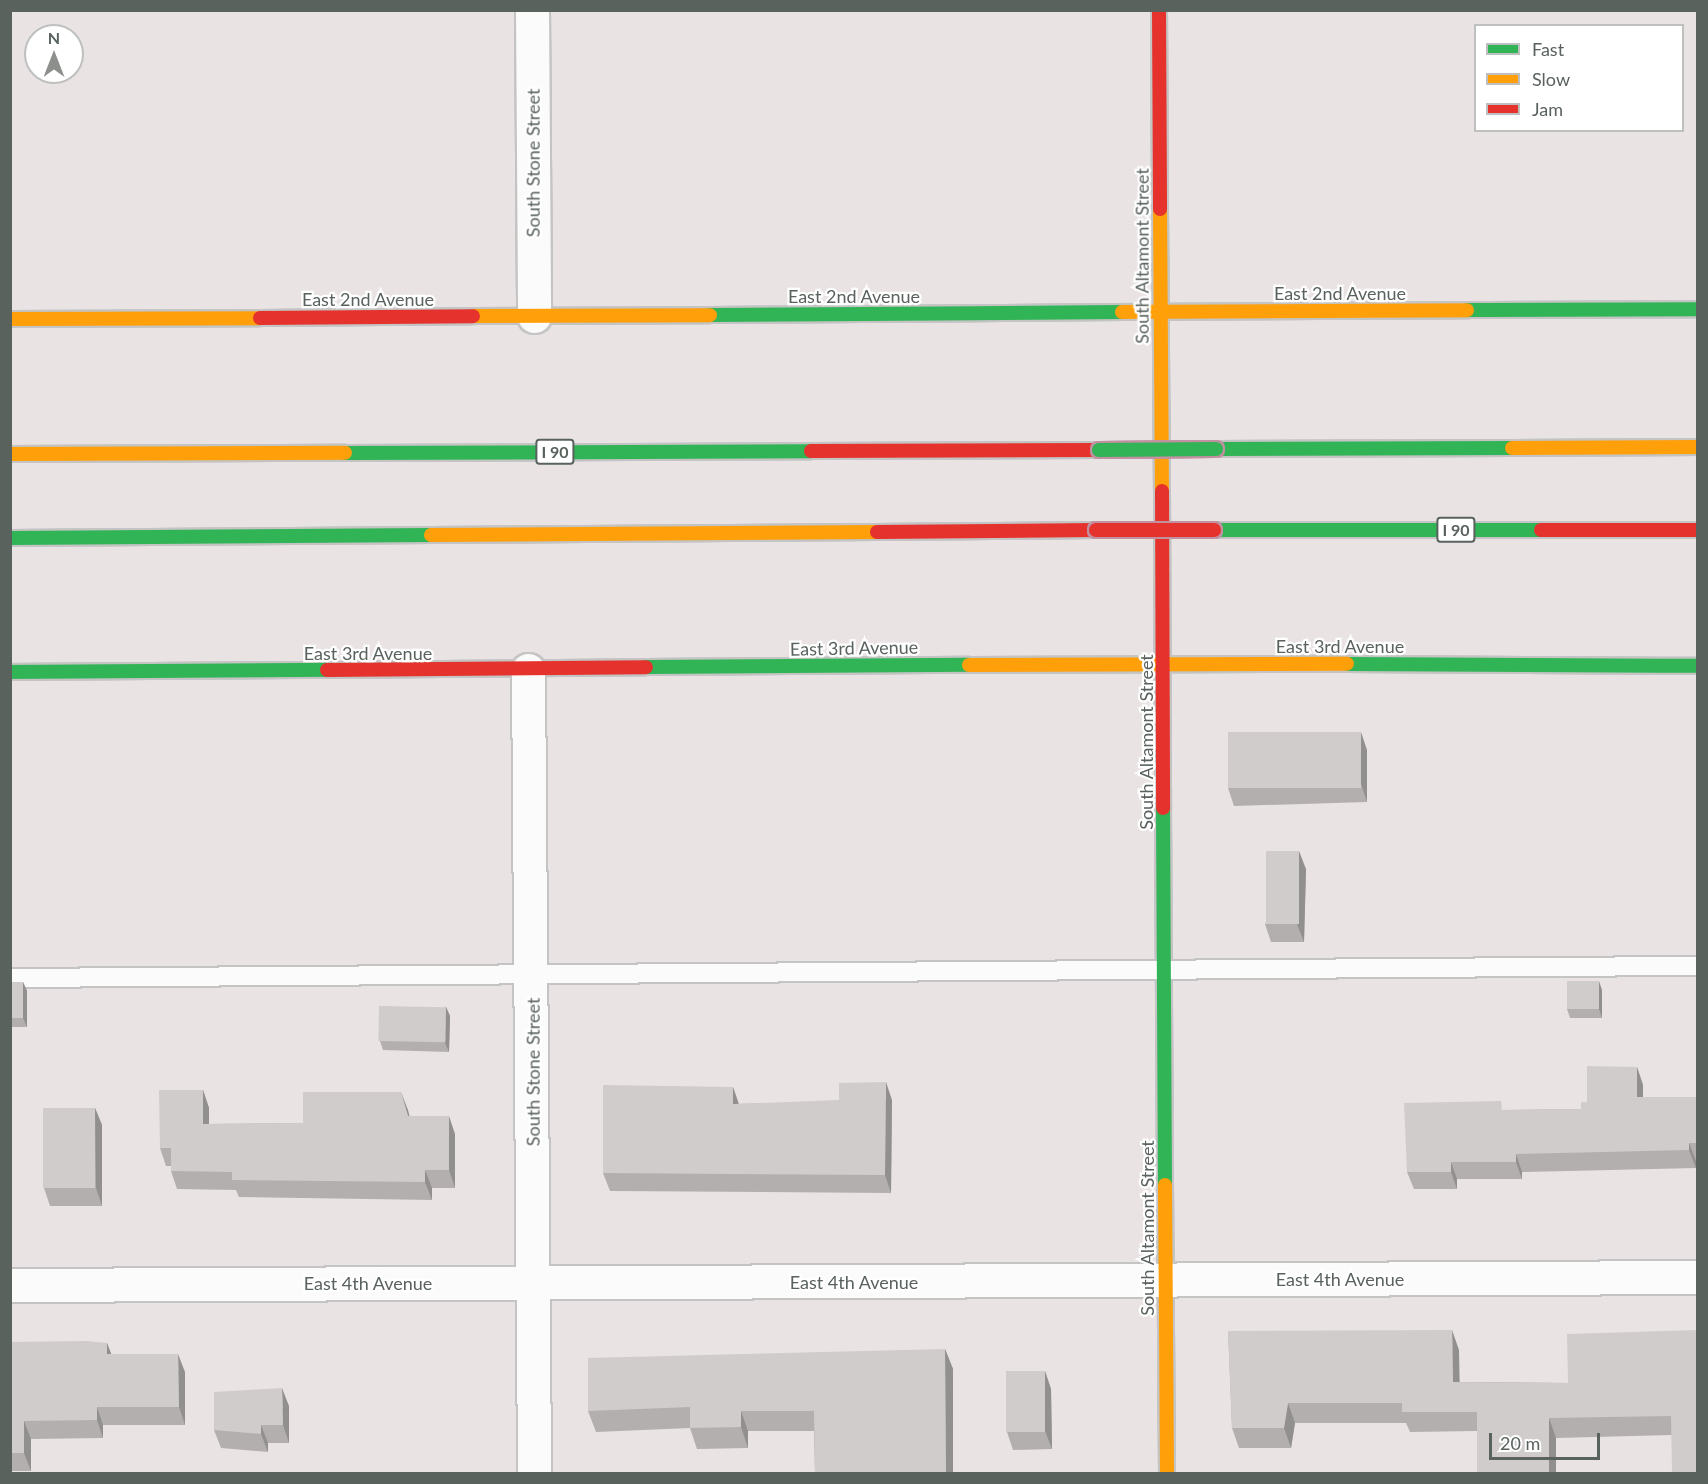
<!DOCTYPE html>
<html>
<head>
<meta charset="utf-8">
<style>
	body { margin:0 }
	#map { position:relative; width:1708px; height:1484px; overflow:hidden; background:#eae3e4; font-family:Lato,sans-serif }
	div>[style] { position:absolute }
	.roads { filter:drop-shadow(2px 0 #c3c4c3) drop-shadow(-2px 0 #c3c4c3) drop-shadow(0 2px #c3c4c3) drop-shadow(0 -2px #c3c4c3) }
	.lane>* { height:18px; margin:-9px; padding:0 9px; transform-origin:9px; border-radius:9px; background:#fcfbfb }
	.street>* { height:33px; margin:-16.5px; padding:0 16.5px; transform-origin:16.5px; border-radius:16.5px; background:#fcfbfb }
	.fast>* { height:14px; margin:-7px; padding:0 7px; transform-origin:7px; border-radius:7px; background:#30b455 }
	.slow>* { height:14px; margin:-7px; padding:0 7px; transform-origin:7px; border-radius:7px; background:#ff9f0a }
	.jam>* { height:14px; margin:-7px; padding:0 7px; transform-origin:7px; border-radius:7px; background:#e5322d }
	.bridges { filter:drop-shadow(2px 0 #c190a1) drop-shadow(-2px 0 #c190a1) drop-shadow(0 2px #c190a1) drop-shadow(0 -2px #c190a1) }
	.fast-bridge>* { height:14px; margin:-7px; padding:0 7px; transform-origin:7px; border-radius:7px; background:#30b455 }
	.jam-bridge>* { height:14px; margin:-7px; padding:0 7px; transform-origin:7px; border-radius:7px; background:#e5322d }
	.wall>* { inset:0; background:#b3afaf }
	.shaded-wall>* { inset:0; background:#928f8f }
	.building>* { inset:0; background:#d0cccc; transform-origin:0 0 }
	span { translate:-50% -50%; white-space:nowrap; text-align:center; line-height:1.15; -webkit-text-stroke:4.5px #fff; paint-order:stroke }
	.shield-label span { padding:2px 4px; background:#fff; border:2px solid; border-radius:4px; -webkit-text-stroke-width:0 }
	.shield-label { font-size:16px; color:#59625d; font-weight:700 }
	.street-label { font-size:18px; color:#59625d }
	.frame { position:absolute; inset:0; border:12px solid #59625d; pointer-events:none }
	.legend { position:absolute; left:1474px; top:24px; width:210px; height:108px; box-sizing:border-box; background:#fff; border:2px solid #bdc0be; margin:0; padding:8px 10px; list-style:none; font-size:18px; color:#59625d }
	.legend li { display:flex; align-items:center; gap:12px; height:30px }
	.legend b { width:30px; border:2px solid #bdc0be }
	.north { position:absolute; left:24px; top:24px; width:60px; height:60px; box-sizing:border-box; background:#fff; border:2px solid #bdc0be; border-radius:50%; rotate:0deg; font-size:16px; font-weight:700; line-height:24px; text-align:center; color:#59625d }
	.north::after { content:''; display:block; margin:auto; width:21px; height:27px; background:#8c8f8c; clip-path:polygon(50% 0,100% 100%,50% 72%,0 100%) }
	.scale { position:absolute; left:1489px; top:1433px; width:111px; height:27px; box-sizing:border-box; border:3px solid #59625d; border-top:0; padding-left:8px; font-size:18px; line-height:21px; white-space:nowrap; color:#59625d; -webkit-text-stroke:4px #fff; paint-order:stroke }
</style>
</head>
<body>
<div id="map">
	<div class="roads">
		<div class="lane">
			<i style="left:10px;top:978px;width:1688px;rotate:-0.41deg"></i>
		</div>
		<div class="street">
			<i style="left:532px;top:10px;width:306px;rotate:89.6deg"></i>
			<i style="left:528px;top:670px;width:804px;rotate:89.57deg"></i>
			<i style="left:10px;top:1285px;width:1688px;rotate:-0.27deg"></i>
		</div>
		<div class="fast">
			<i style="left:1467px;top:310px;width:231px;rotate:-0.2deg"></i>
			<i style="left:710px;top:315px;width:412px;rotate:-0.4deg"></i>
			<i style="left:1216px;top:449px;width:296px;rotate:-0.2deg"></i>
			<i style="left:345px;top:453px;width:466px;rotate:-0.2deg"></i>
			<i style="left:1214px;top:530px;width:327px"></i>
			<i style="left:10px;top:538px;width:421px;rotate:-0.4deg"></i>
			<i style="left:1347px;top:664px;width:351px;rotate:0.3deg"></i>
			<i style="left:646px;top:667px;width:323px;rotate:-0.4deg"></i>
			<i style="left:10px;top:672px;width:317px;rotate:-0.4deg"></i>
			<i style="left:1163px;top:808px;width:377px;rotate:89.7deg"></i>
		</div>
		<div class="slow">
			<i style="left:1160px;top:209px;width:282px;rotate:89.6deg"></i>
			<i style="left:1122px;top:312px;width:345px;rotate:-0.3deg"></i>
			<i style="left:473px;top:316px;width:237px;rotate:-0.2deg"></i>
			<i style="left:10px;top:319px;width:250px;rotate:-0.2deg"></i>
			<i style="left:1512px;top:448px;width:186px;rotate:-0.3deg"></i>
			<i style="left:10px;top:454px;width:335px;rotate:-0.2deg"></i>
			<i style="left:431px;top:535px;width:446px;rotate:-0.4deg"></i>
			<i style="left:969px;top:665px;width:378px;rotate:-0.2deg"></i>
			<i style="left:1165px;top:1185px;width:289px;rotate:89.6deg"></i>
		</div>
		<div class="jam">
			<i style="left:1159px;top:10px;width:199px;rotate:89.7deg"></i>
			<i style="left:260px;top:318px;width:213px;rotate:-0.5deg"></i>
			<i style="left:811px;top:451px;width:288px;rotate:-0.2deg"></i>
			<i style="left:1162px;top:491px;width:317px;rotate:89.8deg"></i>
			<i style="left:1541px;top:530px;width:157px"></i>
			<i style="left:877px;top:532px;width:219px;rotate:-0.5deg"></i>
			<i style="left:327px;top:670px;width:319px;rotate:-0.5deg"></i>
		</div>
	</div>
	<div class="bridges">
		<div class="fast-bridge">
			<i style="left:1099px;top:450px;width:117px;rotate:-0.5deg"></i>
		</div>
		<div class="jam-bridge">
			<i style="left:1096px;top:530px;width:118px"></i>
		</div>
	</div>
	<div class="wall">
		<i style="clip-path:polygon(1367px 750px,1367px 802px,1234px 806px,1228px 788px)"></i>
		<i style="clip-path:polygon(1306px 869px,1304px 942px,1271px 942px,1265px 924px)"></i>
		<i style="clip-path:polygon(10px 982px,23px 982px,27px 991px,27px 1027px,10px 1027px)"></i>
		<i style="clip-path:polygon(1602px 990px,1602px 1018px,1570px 1018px,1567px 1009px)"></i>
		<i style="clip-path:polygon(446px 1007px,450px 1016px,449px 1052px,383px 1050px,380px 1041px)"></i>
		<i style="clip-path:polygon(1637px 1067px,1643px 1085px,1643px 1097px,1698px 1097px,1698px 1161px,1696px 1161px,1696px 1168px,1522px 1172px,1522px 1179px,1457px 1179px,1457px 1189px,1414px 1189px,1407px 1172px,1504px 1110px,1581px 1109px,1587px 1102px)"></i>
		<i style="clip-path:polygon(733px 1087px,739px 1104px,892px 1100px,891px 1193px,610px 1191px,603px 1173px)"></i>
		<i style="clip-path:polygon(203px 1090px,209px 1108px,209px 1124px,303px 1123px,401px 1092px,409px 1116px,455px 1134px,455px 1188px,432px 1188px,432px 1200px,239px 1197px,236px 1190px,177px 1189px,171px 1171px,171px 1166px,166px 1166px,160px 1148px)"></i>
		<i style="clip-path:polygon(95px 1108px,102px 1125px,102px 1206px,50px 1206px,44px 1188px)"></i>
		<i style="clip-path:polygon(1698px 1330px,1672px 1435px,1556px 1438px,1477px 1431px,1410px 1432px,1406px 1423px,1295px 1423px,1291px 1448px,1239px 1448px,1232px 1428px,1228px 1331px,1459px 1350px,1459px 1382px,1568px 1383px)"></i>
		<i style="clip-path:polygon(10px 1342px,107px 1343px,111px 1354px,185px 1372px,185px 1425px,103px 1425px,103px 1438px,31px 1439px,31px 1471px,10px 1471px)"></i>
		<i style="clip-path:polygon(945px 1349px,953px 1369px,953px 1473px,815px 1473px,814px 1431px,748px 1431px,748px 1448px,697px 1449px,690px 1428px,596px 1432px,588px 1411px)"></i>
		<i style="clip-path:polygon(1045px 1371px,1051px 1389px,1052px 1449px,1013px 1450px,1007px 1432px)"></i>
		<i style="clip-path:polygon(289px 1406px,289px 1443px,268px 1443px,268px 1452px,221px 1448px,214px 1430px)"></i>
	</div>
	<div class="shaded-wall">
		<i style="clip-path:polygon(1361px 732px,1367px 750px,1367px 802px,1361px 784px)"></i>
		<i style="clip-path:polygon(1299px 851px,1306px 869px,1304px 942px,1297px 924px)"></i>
		<i style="clip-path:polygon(1599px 981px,1602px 990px,1602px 1018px,1599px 1009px)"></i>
		<i style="clip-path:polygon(23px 982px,27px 991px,27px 1027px,23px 1018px)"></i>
		<i style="clip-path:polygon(446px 1007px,450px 1016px,449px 1052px,445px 1043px)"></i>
		<i style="clip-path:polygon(1637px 1067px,1643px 1085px,1643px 1115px,1637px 1097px)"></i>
		<i style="clip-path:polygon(886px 1082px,892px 1100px,891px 1193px,885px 1175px)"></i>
		<i style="clip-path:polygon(733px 1087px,739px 1105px,733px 1104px)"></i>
		<i style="clip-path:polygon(203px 1090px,209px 1108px,209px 1142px,203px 1124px)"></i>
		<i style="clip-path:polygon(401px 1092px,408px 1110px,414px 1134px,408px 1116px)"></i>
		<i style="clip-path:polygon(95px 1108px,102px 1125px,102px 1206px,96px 1188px)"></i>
		<i style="clip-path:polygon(449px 1116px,455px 1134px,455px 1188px,449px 1170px)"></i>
		<i style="clip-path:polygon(1689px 1143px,1696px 1161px,1696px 1168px,1689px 1150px)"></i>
		<i style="clip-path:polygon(1516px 1154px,1522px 1172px,1522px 1179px,1516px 1162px)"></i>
		<i style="clip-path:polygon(1451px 1162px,1457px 1179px,1457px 1189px,1451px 1172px)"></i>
		<i style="clip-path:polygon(425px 1170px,432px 1188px,432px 1200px,425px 1182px)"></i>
		<i style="clip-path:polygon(1452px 1330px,1459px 1350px,1460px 1402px,1453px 1382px)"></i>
		<i style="clip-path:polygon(107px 1343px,114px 1361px,107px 1354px)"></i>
		<i style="clip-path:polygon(945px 1349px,953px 1369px,953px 1473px,946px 1473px)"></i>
		<i style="clip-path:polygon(178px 1354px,185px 1372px,185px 1425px,179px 1407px)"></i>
		<i style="clip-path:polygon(1045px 1371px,1051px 1389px,1052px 1449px,1045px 1431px)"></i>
		<i style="clip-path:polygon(282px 1388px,289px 1406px,289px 1443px,283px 1425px)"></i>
		<i style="clip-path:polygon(1288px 1403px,1295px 1423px,1291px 1448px,1284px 1428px)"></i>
		<i style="clip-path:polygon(97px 1407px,103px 1425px,103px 1438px,97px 1420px)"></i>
		<i style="clip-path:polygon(741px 1411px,748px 1431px,748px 1448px,741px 1427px)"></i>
		<i style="clip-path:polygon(1549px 1418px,1556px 1438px,1556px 1473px,1549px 1473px)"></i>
		<i style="clip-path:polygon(24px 1421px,31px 1439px,31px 1471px,24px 1453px)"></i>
		<i style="clip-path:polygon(261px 1425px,268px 1443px,268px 1452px,261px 1434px)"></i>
	</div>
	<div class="building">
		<i style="left:1228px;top:732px;width:133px;height:56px"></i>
		<i style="left:1266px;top:851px;width:33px;height:73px"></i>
		<i style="left:1567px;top:981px;width:32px;height:28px"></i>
		<i style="left:10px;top:982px;width:13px;height:36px"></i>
		<i style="left:379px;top:1006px;width:67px;height:35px;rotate:1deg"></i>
		<i style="clip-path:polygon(1587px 1066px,1637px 1067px,1637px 1097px,1698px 1097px,1698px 1143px,1689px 1143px,1689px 1150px,1516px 1154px,1516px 1162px,1451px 1162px,1451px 1172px,1407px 1172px,1404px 1103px,1501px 1101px,1502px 1110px,1581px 1109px,1581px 1102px,1587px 1102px)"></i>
		<i style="clip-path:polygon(886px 1082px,885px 1175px,603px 1173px,603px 1085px,733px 1087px,733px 1104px,839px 1100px,839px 1083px)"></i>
		<i style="clip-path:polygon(159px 1090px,203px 1090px,203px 1124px,303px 1123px,303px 1092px,401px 1092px,408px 1116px,449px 1116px,449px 1170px,425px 1170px,425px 1182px,232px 1180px,232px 1172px,171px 1171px,171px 1148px,160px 1148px)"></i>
		<i style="left:43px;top:1108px;width:52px;height:80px"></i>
		<i style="clip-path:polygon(1452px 1330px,1453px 1382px,1568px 1383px,1567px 1334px,1698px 1330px,1698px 1473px,1672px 1473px,1671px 1416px,1549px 1418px,1549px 1473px,1477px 1473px,1477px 1412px,1402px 1412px,1402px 1403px,1288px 1403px,1284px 1428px,1232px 1428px,1228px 1331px)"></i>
		<i style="clip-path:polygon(87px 1341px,107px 1343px,107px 1354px,178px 1354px,179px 1407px,97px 1407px,97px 1420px,24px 1421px,24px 1453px,10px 1453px,10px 1342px)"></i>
		<i style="clip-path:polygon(945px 1349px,946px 1473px,815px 1473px,814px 1411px,741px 1411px,741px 1427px,690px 1428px,690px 1407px,588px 1411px,588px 1358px)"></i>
		<i style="left:1006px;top:1371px;width:39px;height:61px"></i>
		<i style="clip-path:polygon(282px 1388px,283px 1425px,261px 1425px,261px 1434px,214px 1430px,214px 1392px)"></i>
	</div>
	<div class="shield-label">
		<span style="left:555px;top:452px">I 90</span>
		<span style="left:1456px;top:530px">I 90</span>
	</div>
	<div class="street-label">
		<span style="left:533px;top:163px;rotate:-90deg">South Stone Street</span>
		<span style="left:1142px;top:256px;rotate:-90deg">South Altamont Street</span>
		<span style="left:1340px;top:293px">East 2nd Avenue</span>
		<span style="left:854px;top:296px">East 2nd Avenue</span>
		<span style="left:368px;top:299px">East 2nd Avenue</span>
		<span style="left:1340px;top:646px">East 3rd Avenue</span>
		<span style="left:854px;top:648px;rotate:-1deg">East 3rd Avenue</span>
		<span style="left:368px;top:653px">East 3rd Avenue</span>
		<span style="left:1146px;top:742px;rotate:-90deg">South Altamont Street</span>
		<span style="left:533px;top:1072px;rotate:-90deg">South Stone Street</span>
		<span style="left:1147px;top:1228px;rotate:-90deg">South Altamont Street</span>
		<span style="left:1340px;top:1279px">East 4th Avenue</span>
		<span style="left:854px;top:1282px">East 4th Avenue</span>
		<span style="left:368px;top:1283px">East 4th Avenue</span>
	</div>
	<div class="frame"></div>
	<ul class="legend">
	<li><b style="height:8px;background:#30b455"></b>Fast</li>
	<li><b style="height:8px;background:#ff9f0a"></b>Slow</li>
	<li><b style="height:8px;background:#e5322d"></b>Jam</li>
	</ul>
	<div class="north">N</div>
	<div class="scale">20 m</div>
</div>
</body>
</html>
